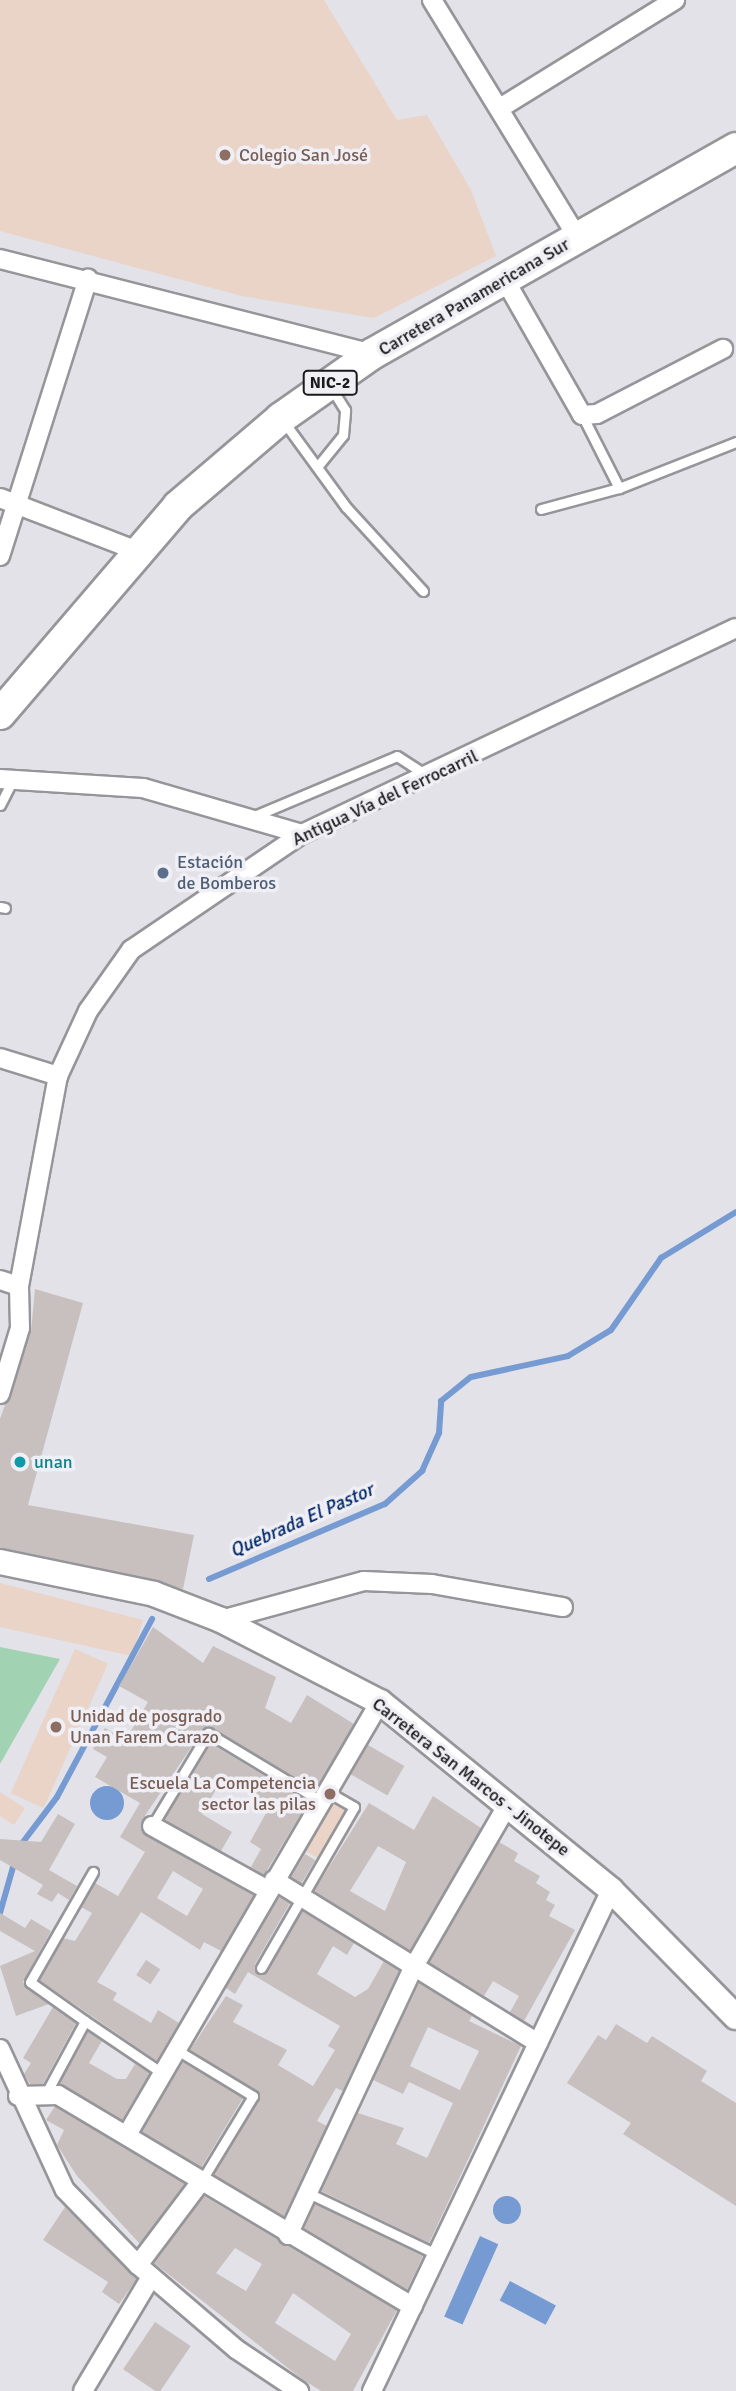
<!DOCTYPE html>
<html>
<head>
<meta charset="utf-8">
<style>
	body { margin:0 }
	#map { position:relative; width:736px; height:2391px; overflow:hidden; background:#e3e2e8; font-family:Signika,sans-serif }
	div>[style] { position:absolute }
	.education>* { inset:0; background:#e9d4c7; transform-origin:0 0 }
	.green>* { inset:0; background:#a1d3b3 }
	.water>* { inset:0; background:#769ad2; transform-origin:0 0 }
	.round { border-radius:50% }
	.stream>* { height:6px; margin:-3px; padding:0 3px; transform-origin:3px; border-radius:3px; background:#769ad2 }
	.building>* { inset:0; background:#c7c0bf; transform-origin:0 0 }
	.roads { filter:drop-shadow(2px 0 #96959a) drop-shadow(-2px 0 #96959a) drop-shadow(0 2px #96959a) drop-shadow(0 -2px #96959a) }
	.service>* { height:9px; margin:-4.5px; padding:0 4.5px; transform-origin:4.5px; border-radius:4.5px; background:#fff }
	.minor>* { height:18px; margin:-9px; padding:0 9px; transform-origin:9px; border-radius:9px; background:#fff }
	.secondary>* { height:24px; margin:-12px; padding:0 12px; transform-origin:12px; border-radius:12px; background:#fff }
	.trunk>* { height:30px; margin:-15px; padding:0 15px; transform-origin:15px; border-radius:15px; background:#fff }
	.dots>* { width:19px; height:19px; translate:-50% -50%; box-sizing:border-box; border:4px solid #f0eff5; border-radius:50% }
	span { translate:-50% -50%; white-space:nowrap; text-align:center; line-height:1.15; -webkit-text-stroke:7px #f0eff5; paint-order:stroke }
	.shield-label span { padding:2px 5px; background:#f0eff5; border:2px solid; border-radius:5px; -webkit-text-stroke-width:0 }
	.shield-label { font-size:16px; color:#1a191b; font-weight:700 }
	.education-label { font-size:18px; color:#785e54 }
	.left { translate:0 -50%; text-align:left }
	.right { translate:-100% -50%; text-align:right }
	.street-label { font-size:18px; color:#1a191b }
	.service-label { font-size:18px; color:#4e5e75 }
	.culture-label { font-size:18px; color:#0d838f }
	.water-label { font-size:19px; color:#002768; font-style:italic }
</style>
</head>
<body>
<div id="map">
	<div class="education">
		<i style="clip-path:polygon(0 0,324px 0,397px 120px,427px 115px,471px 190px,496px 256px,374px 318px,242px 296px,0 231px)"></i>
		<i style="clip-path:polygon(0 1583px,143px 1620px,132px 1656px,0 1627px)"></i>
		<i style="left:75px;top:1649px;width:36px;height:158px;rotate:24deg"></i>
		<i style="clip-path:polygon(0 1792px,25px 1808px,14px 1825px,0 1816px)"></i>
		<i style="left:332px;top:1797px;width:21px;height:60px;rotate:29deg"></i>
	</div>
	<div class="green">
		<i style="clip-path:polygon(0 1647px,60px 1659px,0 1764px)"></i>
	</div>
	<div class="water">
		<i class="round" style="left:90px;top:1786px;width:34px;height:34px"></i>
		<i class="round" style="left:493px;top:2196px;width:28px;height:28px"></i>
		<i style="left:480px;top:2236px;width:20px;height:88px;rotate:24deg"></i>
		<i style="left:510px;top:2281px;width:52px;height:22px;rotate:28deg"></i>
	</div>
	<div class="stream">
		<i style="left:209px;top:1579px;width:191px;rotate:-23.1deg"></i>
		<i style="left:385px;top:1504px;width:50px;rotate:-41.7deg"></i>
		<i style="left:422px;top:1471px;width:42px;rotate:-65.9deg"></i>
		<i style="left:439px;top:1433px;width:32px;rotate:-86deg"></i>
		<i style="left:441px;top:1401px;width:38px;rotate:-39deg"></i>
		<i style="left:471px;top:1377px;width:99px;rotate:-12.2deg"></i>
		<i style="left:568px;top:1356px;width:50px;rotate:-31.2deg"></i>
		<i style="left:611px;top:1330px;width:88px;rotate:-55.2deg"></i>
		<i style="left:661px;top:1258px;width:88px;rotate:-31.5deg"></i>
		<i style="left:20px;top:1846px;width:61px;rotate:-52.9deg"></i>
		<i style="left:57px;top:1797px;width:202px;rotate:-61.9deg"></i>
		<i style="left:0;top:1913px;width:55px;rotate:-74.2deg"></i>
	</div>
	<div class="building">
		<i style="clip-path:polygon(35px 1289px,83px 1303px,28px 1505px,194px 1535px,183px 1589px,0 1548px,0 1419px,31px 1331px)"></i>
		<i style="clip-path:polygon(evenodd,153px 1627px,203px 1663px,213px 1646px,276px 1677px,265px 1708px,291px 1723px,307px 1695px,354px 1724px,316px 1790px,205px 1727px,142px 1820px,147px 1836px,254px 1895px,221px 1951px,204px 1942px,200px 1950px,141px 1912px,97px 1982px,117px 1993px,113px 2000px,151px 2023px,158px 2010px,179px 2023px,157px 2061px,39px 1980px,63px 1938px,75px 1941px,92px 1913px,81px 1907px,95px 1883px,118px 1896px,145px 1852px,120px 1837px,140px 1803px,95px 1777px,107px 1757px,93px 1749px,105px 1728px,122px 1738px,131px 1731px,148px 1702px,119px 1686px,153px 1627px,173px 1871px,203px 1889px,187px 1916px,157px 1898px,173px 1871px)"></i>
		<i style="clip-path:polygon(210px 1743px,308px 1802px,264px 1875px,251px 1867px,261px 1849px,250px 1842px,270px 1806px,230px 1778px,223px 1777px,202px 1814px,232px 1832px,221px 1851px,164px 1820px)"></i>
		<i style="left:368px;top:1745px;width:42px;height:34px;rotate:30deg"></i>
		<i style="clip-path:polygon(evenodd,433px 1796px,481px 1828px,410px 1951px,314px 1891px,369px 1803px,414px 1830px,433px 1796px,378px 1846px,406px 1862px,385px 1911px,350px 1891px,378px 1846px)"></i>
		<i style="clip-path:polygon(58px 1814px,75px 1824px,49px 1870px,77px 1886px,69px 1900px,58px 1893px,52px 1902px,37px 1894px,43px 1885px,0 1860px,0 1839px,41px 1842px)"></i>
		<i style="clip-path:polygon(499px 1842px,518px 1853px,514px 1861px,540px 1876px,536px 1883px,550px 1892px,546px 1900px,555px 1905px,549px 1916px,575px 1930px,524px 2021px,510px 2012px,519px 1996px,493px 1981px,484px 1996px,429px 1963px)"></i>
		<i style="left:305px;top:1854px;width:12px;height:27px;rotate:31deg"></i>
		<i style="clip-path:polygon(279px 1897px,290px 1903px,255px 1964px,257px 1974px,267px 1971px,302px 1911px,354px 1943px,347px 1955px,333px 1946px,317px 1974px,355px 1997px,368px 1989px,384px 1961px,399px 1971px,343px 2091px,336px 2088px,317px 2121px,327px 2126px,284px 2217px,213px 2175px,260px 2095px,190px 2050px,226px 1996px,243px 2005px,233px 2022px,287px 2050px,278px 2065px,313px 2086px,335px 2050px,328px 2046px,340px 2026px,290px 1997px,248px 1972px,235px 1994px,226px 1988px)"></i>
		<i style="clip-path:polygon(0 1913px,25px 1928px,31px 1919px,51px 1931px,23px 1982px,49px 2004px,16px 2016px,0 1966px,35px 1951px,0 1931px)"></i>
		<i style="left:146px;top:1960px;width:17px;height:18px;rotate:33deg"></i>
		<i style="clip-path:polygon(evenodd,419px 1983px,472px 2016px,469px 2021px,521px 2046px,429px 2243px,321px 2191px,358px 2113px,404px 2128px,396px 2144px,427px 2158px,453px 2103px,409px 2082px,403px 2094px,373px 2080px,419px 1983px,428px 2027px,479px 2051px,460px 2090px,410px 2066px,428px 2027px)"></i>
		<i style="clip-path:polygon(53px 2007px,76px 2023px,43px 2084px,30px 2084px,24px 2074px,31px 2063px,23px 2058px)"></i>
		<i style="clip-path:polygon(616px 2024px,647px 2043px,652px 2036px,707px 2071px,701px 2081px,736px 2103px,736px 2206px,623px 2134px,631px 2123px,567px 2083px,598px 2035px,606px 2040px)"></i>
		<i style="clip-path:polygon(87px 2031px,102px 2041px,89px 2063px,117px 2079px,126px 2079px,135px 2064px,150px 2073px,122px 2120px,59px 2084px)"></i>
		<i style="left:183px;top:2062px;width:70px;height:81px;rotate:31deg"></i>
		<i style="clip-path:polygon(55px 2106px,185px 2184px,140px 2244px,77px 2176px,57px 2145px,64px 2130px,46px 2120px)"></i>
		<i style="clip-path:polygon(evenodd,204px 2196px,397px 2310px,353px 2391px,321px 2391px,302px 2379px,154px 2263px,204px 2196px,235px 2248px,262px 2264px,246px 2291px,216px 2273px,235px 2248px,204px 2196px,293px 2293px,351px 2334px,335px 2361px,275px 2323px,293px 2293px)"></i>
		<i style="clip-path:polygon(315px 2204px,423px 2256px,407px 2290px,304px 2228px)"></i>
		<i style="clip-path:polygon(65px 2207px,137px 2279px,119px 2304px,102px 2292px,108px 2282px,43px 2240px)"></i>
		<i style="left:155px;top:2322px;width:43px;height:57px;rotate:34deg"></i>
	</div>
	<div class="roads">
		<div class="service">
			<i style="left:582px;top:415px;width:82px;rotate:63.1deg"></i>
			<i style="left:284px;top:422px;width:105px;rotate:53.9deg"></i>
			<i style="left:346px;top:507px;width:114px;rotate:47.5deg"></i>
			<i style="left:317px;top:467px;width:41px;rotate:-50.9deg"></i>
			<i style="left:343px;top:435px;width:25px;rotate:-85deg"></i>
			<i style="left:345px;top:410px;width:26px;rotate:-122deg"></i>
			<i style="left:541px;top:509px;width:81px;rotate:-15.1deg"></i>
			<i style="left:619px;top:488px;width:126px;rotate:-21.5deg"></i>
			<i style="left:0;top:805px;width:28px;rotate:-63deg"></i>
			<i style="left:252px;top:817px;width:157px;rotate:-22.8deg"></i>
			<i style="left:397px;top:756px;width:35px;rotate:33deg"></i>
			<i style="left:0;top:907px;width:5px;rotate:11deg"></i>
			<i style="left:152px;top:1826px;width:109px;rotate:-58.9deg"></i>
			<i style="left:208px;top:1733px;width:130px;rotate:31.1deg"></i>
			<i style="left:261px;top:1968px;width:186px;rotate:-60deg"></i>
			<i style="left:354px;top:1807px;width:34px;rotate:-150deg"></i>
			<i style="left:85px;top:2021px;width:67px;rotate:-144.7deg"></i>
			<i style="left:30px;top:1982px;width:127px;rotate:-60.2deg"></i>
			<i style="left:177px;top:2050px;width:89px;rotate:31.2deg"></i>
			<i style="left:253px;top:2096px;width:98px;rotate:121.3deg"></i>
			<i style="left:45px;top:2095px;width:84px;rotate:-61.6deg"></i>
			<i style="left:85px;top:2021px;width:93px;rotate:34deg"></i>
			<i style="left:306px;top:2192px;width:144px;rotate:25.5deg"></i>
		</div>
		<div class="minor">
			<i style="left:432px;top:0;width:279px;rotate:58.5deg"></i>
			<i style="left:500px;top:108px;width:206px;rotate:-31.7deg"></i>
			<i style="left:0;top:259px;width:384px;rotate:14.3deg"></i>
			<i style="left:505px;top:280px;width:155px;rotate:60.3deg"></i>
			<i style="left:582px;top:415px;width:15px;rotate:-4deg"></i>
			<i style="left:597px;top:414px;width:142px;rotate:-27.3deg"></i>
			<i style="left:0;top:498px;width:147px;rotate:21.1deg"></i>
			<i style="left:0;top:556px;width:291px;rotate:-72.4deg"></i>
			<i style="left:0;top:779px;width:143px;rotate:3.6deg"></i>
			<i style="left:143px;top:788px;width:166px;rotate:16.1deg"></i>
			<i style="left:0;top:1058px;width:61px;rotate:17.2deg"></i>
			<i style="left:0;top:1280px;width:20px;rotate:18deg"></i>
			<i style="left:0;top:1394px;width:69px;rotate:-73.1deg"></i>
			<i style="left:20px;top:1328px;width:42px;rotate:-91.4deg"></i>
			<i style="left:19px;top:1286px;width:214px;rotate:-79.5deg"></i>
			<i style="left:58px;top:1076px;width:72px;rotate:-65.2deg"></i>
			<i style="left:88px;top:1011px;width:75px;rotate:-54.8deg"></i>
			<i style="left:131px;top:950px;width:207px;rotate:-34.2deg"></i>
			<i style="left:302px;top:834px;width:480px;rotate:-25.4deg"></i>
			<i style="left:221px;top:1620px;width:148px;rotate:-15.3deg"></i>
			<i style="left:364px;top:1581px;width:68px;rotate:2.5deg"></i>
			<i style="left:432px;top:1584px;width:133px;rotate:10deg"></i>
			<i style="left:152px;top:1826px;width:132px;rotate:28.9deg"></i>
			<i style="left:274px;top:1880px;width:310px;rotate:31.7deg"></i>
			<i style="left:0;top:2049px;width:155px;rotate:65.3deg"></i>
			<i style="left:65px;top:2190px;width:105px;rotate:45.8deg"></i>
			<i style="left:138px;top:2265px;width:129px;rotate:40.6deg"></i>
			<i style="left:236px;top:2349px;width:76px;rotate:33.7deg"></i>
			<i style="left:18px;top:2096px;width:40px;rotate:-1.4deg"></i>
			<i style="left:58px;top:2095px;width:413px;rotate:30.8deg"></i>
			<i style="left:128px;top:2133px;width:499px;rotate:-59.7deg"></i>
			<i style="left:288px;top:2235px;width:295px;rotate:-64.9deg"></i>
			<i style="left:413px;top:1968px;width:190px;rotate:-59.9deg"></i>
			<i style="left:138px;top:2265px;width:106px;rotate:-53deg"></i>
			<i style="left:83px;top:2391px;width:133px;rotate:-59.2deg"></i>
			<i style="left:372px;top:2391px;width:555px;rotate:-64.5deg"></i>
		</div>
		<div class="secondary">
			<i style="left:0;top:1562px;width:157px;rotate:11.7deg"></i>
			<i style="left:154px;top:1594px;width:72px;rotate:21.2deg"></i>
			<i style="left:221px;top:1620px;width:179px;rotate:27.3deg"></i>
			<i style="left:380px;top:1702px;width:298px;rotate:39.1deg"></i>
			<i style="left:611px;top:1890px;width:178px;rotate:45.5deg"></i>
		</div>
		<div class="trunk">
			<i style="left:0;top:714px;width:274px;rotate:-49.4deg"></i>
			<i style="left:178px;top:506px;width:135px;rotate:-40.5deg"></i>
			<i style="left:281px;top:418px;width:111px;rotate:-35.1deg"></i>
			<i style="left:372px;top:354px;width:418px;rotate:-29.5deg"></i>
		</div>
	</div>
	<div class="dots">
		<i style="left:225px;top:155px;background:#8d6e63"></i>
		<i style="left:163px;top:873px;background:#5c6f8a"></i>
		<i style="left:20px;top:1462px;background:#0f9aa8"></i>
		<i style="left:56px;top:1727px;background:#8d6e63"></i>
		<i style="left:330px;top:1794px;background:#8d6e63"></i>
	</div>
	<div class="shield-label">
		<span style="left:330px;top:383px">NIC-2</span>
	</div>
	<div class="education-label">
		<span class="left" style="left:239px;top:155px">Colegio San José</span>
		<span class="left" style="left:70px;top:1727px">Unidad de posgrado<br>Unan Farem Carazo</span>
		<span class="right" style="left:316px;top:1794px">Escuela La Competencia<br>sector las pilas</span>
	</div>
	<div class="street-label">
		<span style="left:474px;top:297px;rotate:-30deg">Carretera Panamericana Sur</span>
		<span style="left:385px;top:798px;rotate:-25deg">Antigua Vía del Ferrocarril</span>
		<span style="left:471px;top:1777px;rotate:38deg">Carretera San Marcos - Jinotepe</span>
	</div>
	<div class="service-label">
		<span class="left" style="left:177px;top:873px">Estación<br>de Bomberos</span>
	</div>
	<div class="culture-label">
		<span class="left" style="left:34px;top:1462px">unan</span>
	</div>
	<div class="water-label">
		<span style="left:302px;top:1521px;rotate:-24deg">Quebrada El Pastor</span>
	</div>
</div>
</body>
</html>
